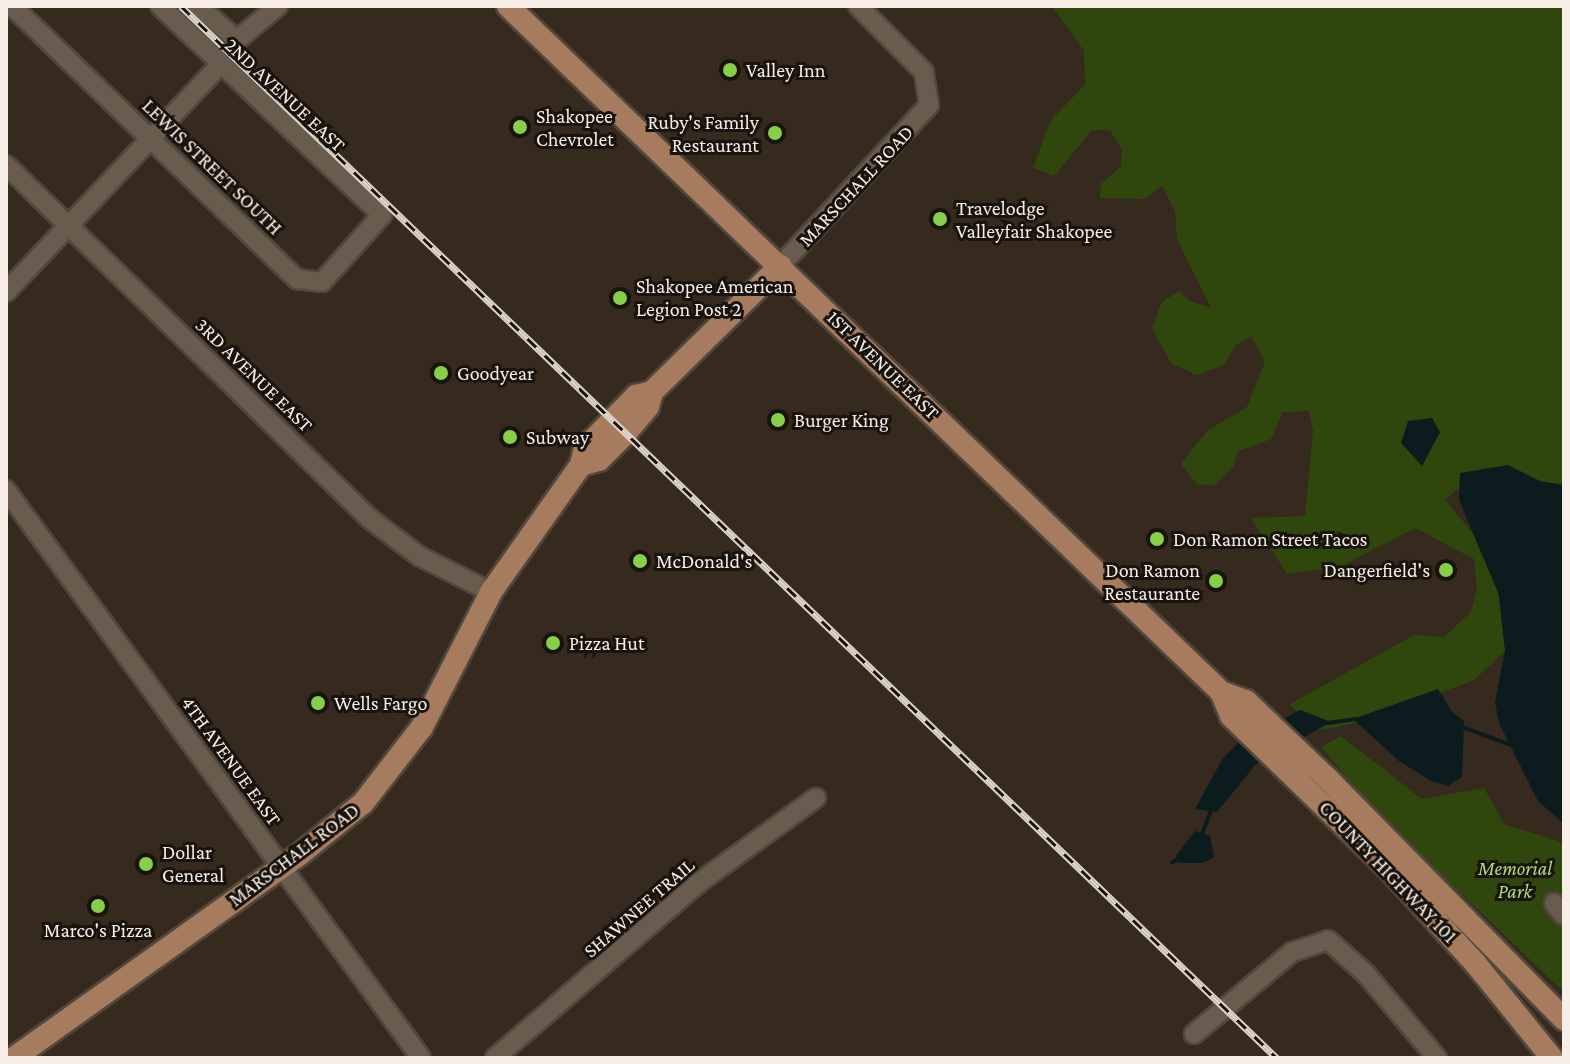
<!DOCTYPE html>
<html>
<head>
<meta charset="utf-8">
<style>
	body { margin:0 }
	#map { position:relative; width:1570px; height:1064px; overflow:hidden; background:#36291e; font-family:"Crimson Pro",serif }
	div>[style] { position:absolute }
	.green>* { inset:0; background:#2f470d }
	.water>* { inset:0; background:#0b1b1e }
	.stream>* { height:4px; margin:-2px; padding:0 2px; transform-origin:2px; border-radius:2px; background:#0b1b1e }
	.roads { filter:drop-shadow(2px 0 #51473d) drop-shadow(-2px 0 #51473d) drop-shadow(0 2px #51473d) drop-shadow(0 -2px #51473d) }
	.minor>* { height:18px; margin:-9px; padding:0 9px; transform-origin:9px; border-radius:9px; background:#695b4e }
	.major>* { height:22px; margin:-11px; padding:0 11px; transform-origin:11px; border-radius:11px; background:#a77b5e }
	.rail>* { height:7px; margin-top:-3.5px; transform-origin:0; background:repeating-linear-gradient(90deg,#19130e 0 12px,#dcd3cb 0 24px); box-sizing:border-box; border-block:2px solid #dcd3cb }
	.dots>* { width:22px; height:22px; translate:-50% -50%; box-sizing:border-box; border:4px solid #19130e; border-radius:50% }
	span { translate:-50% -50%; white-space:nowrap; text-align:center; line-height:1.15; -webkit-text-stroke:6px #19130e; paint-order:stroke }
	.poi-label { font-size:20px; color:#f7eee7 }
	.left { translate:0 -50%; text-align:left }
	.right { translate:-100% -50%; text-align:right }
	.street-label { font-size:20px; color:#f7eee7 }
	.park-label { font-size:20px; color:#acdc77; font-style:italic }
	.frame { position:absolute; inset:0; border:8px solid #f7eee7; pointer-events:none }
</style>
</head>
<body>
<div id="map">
	<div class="green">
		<i style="clip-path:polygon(1052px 6px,1564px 6px,1564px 562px,1488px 467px,1445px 499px,1473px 534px,1497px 584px,1505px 651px,1473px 681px,1347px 725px,1311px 731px,1290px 704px,1414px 635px,1444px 637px,1471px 612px,1477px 587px,1474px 559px,1415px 528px,1340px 567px,1287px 574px,1251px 518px,1305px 516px,1313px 431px,1309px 411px,1283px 412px,1271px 439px,1237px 452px,1234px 465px,1215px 486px,1197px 484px,1181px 464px,1208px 430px,1247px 407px,1265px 362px,1251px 337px,1235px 345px,1224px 365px,1197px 375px,1171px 363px,1152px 328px,1162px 302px,1179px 291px,1188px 300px,1211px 308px,1177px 239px,1175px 211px,1162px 186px,1145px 199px,1100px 198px,1101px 184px,1121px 166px,1122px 150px,1110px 130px,1092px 130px,1054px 176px,1033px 168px,1051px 120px,1085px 85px,1084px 51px)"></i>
		<i style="clip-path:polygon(1341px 736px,1422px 799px,1484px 788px,1504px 824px,1564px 843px,1564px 992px,1377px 814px,1321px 747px)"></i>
	</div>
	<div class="water">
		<i style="clip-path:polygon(1432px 418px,1440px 432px,1422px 466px,1401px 443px,1408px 421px)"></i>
		<i style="clip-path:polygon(1508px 465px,1540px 481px,1564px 485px,1564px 824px,1538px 801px,1499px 723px,1495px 702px,1505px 650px,1499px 595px,1459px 500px,1460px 473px)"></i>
		<i style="clip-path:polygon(1438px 689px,1452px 712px,1464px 721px,1462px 777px,1448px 786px,1431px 781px,1399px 761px,1353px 719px)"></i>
		<i style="clip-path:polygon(1300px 710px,1331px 722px,1256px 764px,1217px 812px,1195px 809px,1223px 758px,1238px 743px)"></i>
		<i style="clip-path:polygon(1195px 831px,1210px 836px,1214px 857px,1203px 863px,1179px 863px,1176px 856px)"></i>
	</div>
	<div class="stream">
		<i style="left:1328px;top:723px;width:30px;rotate:-8deg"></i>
		<i style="left:1462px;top:727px;width:55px;rotate:20.1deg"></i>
		<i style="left:1202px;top:834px;width:28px;rotate:-69deg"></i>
		<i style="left:1172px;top:862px;width:10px;rotate:-24deg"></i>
	</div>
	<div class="roads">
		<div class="minor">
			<i style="left:12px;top:6px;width:395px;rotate:43.8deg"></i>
			<i style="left:297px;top:279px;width:25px;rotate:7deg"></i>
			<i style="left:322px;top:282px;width:90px;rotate:-48.2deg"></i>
			<i style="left:382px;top:215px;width:305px;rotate:-136.7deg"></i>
			<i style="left:198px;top:6px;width:52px;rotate:41.1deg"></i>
			<i style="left:237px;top:40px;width:53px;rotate:-39.7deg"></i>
			<i style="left:6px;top:165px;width:506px;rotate:44.2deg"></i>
			<i style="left:369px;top:518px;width:63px;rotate:37.2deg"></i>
			<i style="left:419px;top:556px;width:80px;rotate:26.6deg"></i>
			<i style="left:780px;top:266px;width:219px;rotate:-47.2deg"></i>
			<i style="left:929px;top:105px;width:33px;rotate:-99deg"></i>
			<i style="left:924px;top:72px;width:93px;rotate:-135deg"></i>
			<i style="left:6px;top:292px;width:312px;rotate:-46.7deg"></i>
			<i style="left:6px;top:490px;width:703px;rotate:53.85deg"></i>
			<i style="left:1554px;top:903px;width:16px;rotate:52deg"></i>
			<i style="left:1194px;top:1034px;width:128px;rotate:-39.9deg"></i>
			<i style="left:1292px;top:952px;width:38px;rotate:-18deg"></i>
			<i style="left:1328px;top:940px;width:51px;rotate:41.8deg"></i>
			<i style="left:1366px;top:974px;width:110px;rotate:49.8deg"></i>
			<i style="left:495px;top:1058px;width:267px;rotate:-40.7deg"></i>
			<i style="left:697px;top:884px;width:147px;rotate:-35.9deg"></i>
		</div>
		<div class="major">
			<i style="left:508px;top:6px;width:989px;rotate:43.89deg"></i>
			<i style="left:1221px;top:692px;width:27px;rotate:20deg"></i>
			<i style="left:1246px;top:701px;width:113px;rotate:43.6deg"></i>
			<i style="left:1328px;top:779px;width:337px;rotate:45.5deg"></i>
			<i style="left:581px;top:465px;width:19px;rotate:-16deg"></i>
			<i style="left:599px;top:460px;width:38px;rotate:-45deg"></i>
			<i style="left:626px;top:433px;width:34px;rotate:-50deg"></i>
			<i style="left:648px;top:407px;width:16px;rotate:-75deg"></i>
			<i style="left:1221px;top:692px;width:26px;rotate:67deg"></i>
			<i style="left:1231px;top:716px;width:219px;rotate:44.1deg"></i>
			<i style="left:1388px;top:868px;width:129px;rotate:47.5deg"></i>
			<i style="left:1475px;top:963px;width:122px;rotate:51deg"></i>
			<i style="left:14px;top:1058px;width:350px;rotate:-35.5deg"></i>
			<i style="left:299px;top:855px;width:82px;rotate:-39.1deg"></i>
			<i style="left:363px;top:803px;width:96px;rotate:-52.2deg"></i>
			<i style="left:422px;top:727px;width:152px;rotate:-62.9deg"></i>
			<i style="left:491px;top:592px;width:156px;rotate:-54.7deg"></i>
			<i style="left:581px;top:465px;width:17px;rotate:-77deg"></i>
			<i style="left:585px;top:448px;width:73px;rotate:-45.6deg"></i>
			<i style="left:636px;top:396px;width:16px;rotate:-14deg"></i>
			<i style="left:652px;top:392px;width:180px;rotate:-44.5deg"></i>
		</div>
	</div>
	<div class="rail">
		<i style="left:181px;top:6px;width:1519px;rotate:43.83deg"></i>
	</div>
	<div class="dots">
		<i style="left:730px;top:70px;background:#88cf49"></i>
		<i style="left:520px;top:127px;background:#88cf49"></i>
		<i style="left:775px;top:133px;background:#88cf49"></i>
		<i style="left:940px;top:219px;background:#88cf49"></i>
		<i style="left:620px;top:298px;background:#88cf49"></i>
		<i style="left:441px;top:373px;background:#88cf49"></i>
		<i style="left:778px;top:420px;background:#88cf49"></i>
		<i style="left:510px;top:437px;background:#88cf49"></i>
		<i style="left:1157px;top:539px;background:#88cf49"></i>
		<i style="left:640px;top:561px;background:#88cf49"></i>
		<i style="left:1446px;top:570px;background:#88cf49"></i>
		<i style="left:1216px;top:581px;background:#88cf49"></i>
		<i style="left:553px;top:643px;background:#88cf49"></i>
		<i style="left:318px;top:703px;background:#88cf49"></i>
		<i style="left:146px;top:864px;background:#88cf49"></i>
		<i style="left:98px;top:906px;background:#88cf49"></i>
	</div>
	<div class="poi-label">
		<span class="left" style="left:746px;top:70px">Valley Inn</span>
		<span class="left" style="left:536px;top:128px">Shakopee<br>Chevrolet</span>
		<span class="right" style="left:759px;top:134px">Ruby's Family<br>Restaurant</span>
		<span class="left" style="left:956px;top:220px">Travelodge<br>Valleyfair Shakopee</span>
		<span class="left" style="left:636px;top:298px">Shakopee American<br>Legion Post 2</span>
		<span class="left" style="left:457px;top:373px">Goodyear</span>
		<span class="left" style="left:794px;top:420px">Burger King</span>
		<span class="left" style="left:526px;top:437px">Subway</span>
		<span class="left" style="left:1173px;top:539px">Don Ramon Street Tacos</span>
		<span class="left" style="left:656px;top:561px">McDonald's</span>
		<span class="right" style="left:1200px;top:582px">Don Ramon<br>Restaurante</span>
		<span class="right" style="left:1430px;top:570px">Dangerfield's</span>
		<span class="left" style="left:569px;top:643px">Pizza Hut</span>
		<span class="left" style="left:334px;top:703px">Wells Fargo</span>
		<span class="left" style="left:162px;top:864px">Dollar<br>General</span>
		<span style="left:98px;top:930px">Marco's Pizza</span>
	</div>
	<div class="street-label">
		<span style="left:285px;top:95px;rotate:43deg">2ND AVENUE EAST</span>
		<span style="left:212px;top:167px;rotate:44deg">LEWIS STREET SOUTH</span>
		<span style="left:856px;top:186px;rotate:-47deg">MARSCHALL ROAD</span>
		<span style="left:883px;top:365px;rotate:44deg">1ST AVENUE EAST</span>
		<span style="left:254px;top:375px;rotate:44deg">3RD AVENUE EAST</span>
		<span style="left:231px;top:761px;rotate:54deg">4TH AVENUE EAST</span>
		<span style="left:294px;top:855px;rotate:-37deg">MARSCHALL ROAD</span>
		<span style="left:1388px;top:872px;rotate:46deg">COUNTY HIGHWAY 101</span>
		<span style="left:639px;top:908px;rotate:-41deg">SHAWNEE TRAIL</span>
	</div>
	<div class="park-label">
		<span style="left:1515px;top:880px">Memorial<br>Park</span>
	</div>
	<div class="frame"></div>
</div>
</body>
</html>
